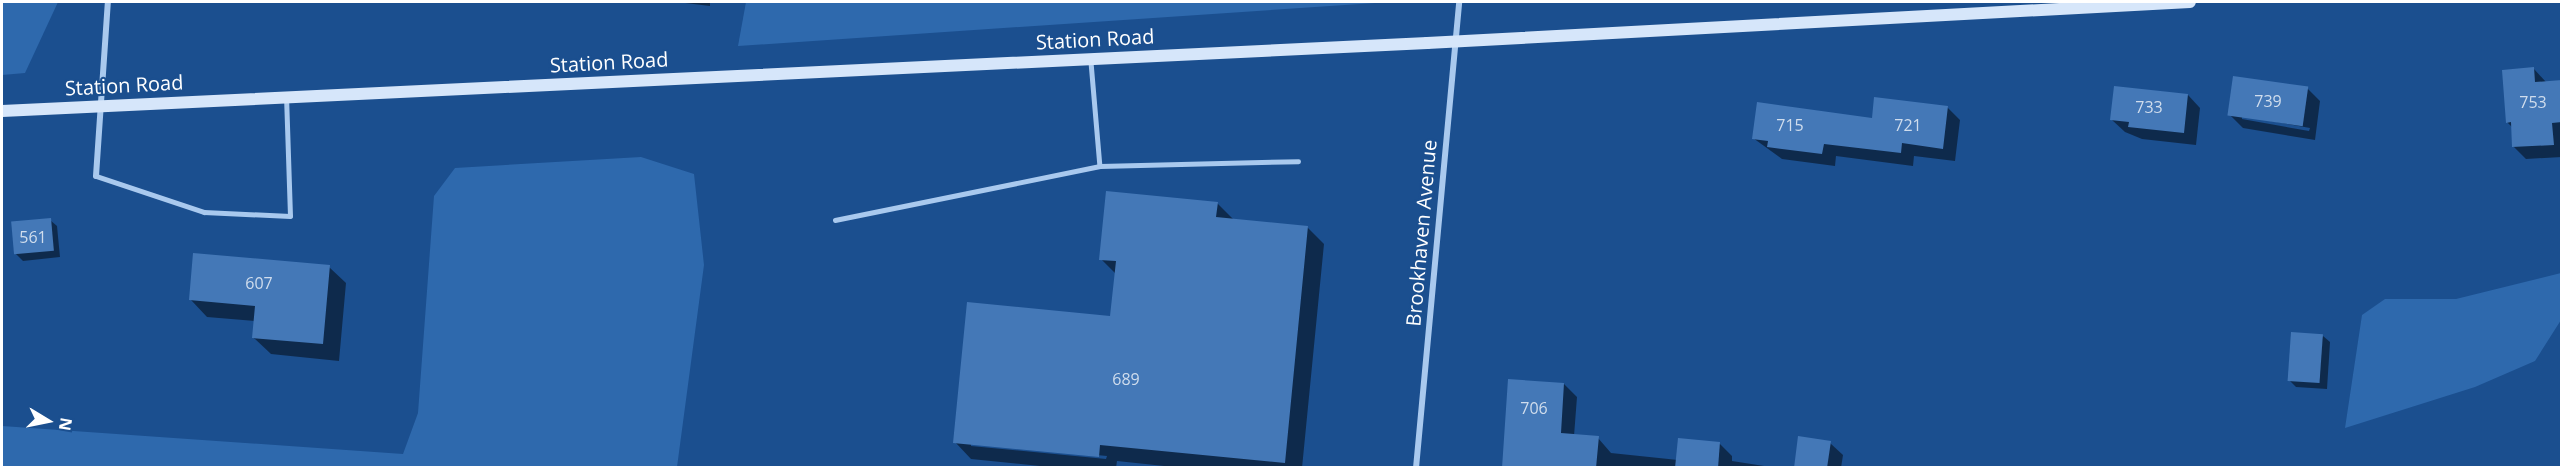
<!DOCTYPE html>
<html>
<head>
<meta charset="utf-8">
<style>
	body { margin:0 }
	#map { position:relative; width:2563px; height:469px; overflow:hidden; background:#1b4f8f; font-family:"Open Sans",sans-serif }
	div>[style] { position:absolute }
	.green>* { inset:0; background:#2e69ad }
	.shadow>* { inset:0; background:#0007 }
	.building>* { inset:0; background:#4478b7; transform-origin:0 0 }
	.lane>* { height:4.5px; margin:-2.25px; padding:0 2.25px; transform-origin:2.25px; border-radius:2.25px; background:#a9c9ee }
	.street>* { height:6px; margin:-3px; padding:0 3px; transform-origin:3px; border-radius:3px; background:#a9c9ee }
	.secondary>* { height:12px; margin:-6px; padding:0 6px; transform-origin:6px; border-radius:6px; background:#d6e6fa }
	span { translate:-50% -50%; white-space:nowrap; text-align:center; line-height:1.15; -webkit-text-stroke:4.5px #1b4f8f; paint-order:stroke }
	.number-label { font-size:16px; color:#d0dded }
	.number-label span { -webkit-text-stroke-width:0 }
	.street-label { font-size:20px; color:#fff }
	.frame { position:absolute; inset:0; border:3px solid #fff; pointer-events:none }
	.north { position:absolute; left:18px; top:391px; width:60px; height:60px; -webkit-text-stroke:4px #1b4f8f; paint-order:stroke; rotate:100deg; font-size:16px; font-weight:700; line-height:24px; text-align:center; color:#fff }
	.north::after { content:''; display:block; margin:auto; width:21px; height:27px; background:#fff; clip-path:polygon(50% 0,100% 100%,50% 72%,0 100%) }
</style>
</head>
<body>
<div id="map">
	<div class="green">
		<i style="clip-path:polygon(2px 2px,58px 2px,25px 73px,2px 75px)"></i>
		<i style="clip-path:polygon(746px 2px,1390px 2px,738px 46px)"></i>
		<i style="clip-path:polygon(641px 157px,694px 174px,704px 265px,677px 467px,2px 467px,2px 426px,403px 454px,418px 413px,434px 196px,455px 168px)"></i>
		<i style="clip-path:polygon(2561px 273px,2561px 320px,2535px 361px,2475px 387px,2345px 428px,2362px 315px,2385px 299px,2456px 299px)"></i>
	</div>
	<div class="shadow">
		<i style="clip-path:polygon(677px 2px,710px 2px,710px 6px)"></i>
		<i style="clip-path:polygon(2534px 69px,2546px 82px,2562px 82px,2562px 157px,2526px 159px,2513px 146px,2512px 127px,2507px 122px)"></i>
		<i style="clip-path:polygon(evenodd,2307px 88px,2320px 101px,2315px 140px,2243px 128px,2230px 115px,2307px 88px,2242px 116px,2310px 128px,2309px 131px,2242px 119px,2242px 116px)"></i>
		<i style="clip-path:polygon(2188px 95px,2200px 108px,2196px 145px,2142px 139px,2125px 132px,2112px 120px)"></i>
		<i style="clip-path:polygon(1947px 107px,1960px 120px,1955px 161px,1914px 156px,1913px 166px,1836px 156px,1835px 166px,1782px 159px,1753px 138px)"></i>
		<i style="clip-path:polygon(evenodd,1217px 203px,1234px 220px,1307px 227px,1324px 244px,1302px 468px,1183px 468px,1117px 461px,1116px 468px,1059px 468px,971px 459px,955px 442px,1112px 317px,1116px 274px,1101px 259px,1217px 203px,971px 443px,1107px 456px,1106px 459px,971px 446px,971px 443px)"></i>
		<i style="clip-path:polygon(50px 220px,57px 226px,60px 257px,23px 261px,16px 254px)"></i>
		<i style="clip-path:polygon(329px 267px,346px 283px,339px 361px,271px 354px,254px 338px,255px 321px,207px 317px,191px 300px)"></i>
		<i style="clip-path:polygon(2323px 336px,2330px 342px,2327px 389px,2296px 387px,2289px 380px)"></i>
		<i style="clip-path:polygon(1564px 384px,1577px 397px,1574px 436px,1598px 438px,1611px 453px,1678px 460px,1719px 443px,1732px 456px,1732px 461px,1777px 468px,1504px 468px)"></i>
		<i style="clip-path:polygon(1830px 443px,1843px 455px,1841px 468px,1795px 468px)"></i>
	</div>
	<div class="building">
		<i style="clip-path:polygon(2534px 67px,2535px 82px,2562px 80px,2562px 122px,2552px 123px,2554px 145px,2512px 147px,2511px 122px,2506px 123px,2502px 70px)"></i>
		<i style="left:2233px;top:76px;width:76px;height:40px;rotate:8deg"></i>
		<i style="clip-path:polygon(2114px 86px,2188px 94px,2184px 133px,2128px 127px,2129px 122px,2110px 120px)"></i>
		<i style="clip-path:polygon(1874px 97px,1948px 106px,1943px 149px,1902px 143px,1901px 153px,1824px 144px,1822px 154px,1767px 147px,1768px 141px,1752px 139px,1757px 102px,1872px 118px)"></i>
		<i style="clip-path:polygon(1106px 191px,1218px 202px,1216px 217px,1308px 226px,1285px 463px,1100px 445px,1099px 457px,953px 443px,967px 302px,1110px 316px,1116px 261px,1099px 260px)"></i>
		<i style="left:51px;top:218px;width:33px;height:40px;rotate:85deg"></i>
		<i style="clip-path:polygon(193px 253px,330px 265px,323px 344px,252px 338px,255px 306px,189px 300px)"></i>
		<i style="left:2291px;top:332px;width:32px;height:49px;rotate:4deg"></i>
		<i style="clip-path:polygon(1508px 379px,1564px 383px,1561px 433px,1599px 436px,1596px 468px,1502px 468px)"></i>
		<i style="clip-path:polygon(1798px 436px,1831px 441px,1827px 468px,1794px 468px)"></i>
		<i style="clip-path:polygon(1678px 438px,1720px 442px,1718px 468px,1675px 468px)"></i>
	</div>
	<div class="lane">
		<i style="left:1091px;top:62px;width:104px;rotate:85.1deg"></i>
		<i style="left:1100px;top:166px;width:198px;rotate:-1.4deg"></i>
		<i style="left:96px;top:176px;width:114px;rotate:18.4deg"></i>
		<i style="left:204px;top:212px;width:86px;rotate:2.7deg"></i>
		<i style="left:290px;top:216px;width:118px;rotate:-91.9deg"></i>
		<i style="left:835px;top:220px;width:270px;rotate:-11.5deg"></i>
	</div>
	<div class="street">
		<i style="left:96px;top:176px;width:174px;rotate:-86.1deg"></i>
		<i style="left:1416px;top:468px;width:468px;rotate:-84.7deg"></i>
	</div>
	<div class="secondary">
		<i style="left:2px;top:111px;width:1427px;rotate:-2.73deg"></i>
		<i style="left:1427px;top:43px;width:764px;rotate:-3.08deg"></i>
	</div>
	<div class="number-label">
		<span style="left:2268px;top:101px">739</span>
		<span style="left:2533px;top:102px">753</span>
		<span style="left:2149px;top:107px">733</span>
		<span style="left:1790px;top:125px">715</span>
		<span style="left:1908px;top:125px">721</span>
		<span style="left:33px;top:237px">561</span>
		<span style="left:259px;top:283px">607</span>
		<span style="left:1126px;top:379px">689</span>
		<span style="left:1534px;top:408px">706</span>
	</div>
	<div class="street-label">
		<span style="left:1095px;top:39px;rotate:-3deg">Station Road</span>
		<span style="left:609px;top:62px;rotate:-3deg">Station Road</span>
		<span style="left:124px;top:85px;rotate:-3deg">Station Road</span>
		<span style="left:1421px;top:233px;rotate:-85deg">Brookhaven Avenue</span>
	</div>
	<div class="frame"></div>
	<div class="north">N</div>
</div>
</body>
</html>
